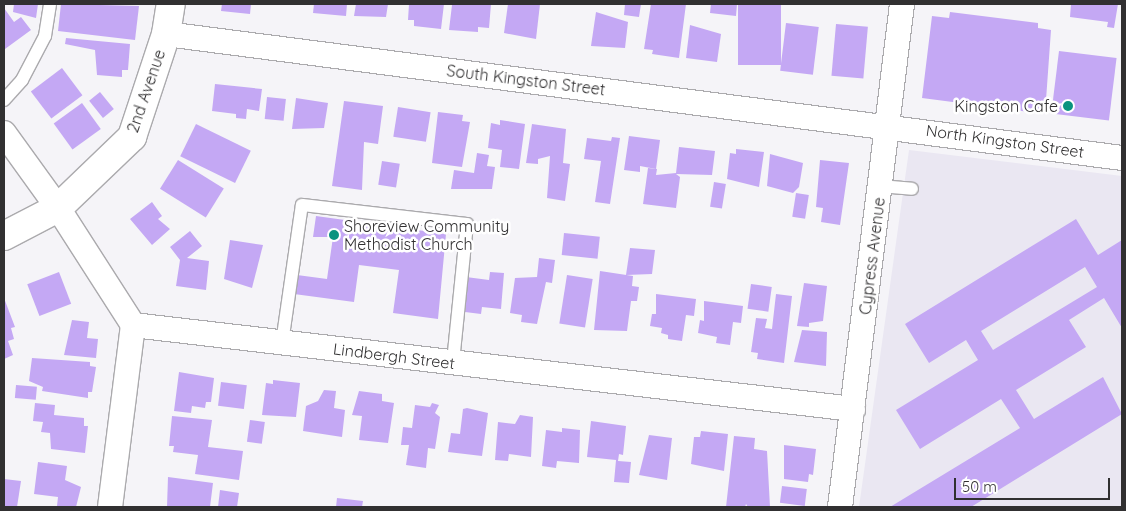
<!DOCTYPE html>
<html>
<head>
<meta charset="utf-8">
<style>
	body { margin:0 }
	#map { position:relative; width:1126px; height:511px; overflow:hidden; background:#f5f4f8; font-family:Quicksand,sans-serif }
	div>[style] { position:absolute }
	.built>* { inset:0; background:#eae7f2 }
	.building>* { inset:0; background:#c4a8f4; transform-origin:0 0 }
	.roads { filter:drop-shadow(1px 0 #abaaad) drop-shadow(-1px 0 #abaaad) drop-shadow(0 1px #abaaad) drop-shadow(0 -1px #abaaad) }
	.service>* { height:12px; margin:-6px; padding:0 6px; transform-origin:6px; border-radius:6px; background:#fff }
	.minor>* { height:24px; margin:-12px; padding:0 12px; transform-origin:12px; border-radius:12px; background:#fff }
	.tertiary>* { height:28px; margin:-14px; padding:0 14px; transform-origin:14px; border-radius:14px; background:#fff }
	.dots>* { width:14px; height:14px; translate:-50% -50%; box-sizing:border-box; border:2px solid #fff; border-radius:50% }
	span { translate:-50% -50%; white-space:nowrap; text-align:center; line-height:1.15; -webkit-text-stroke:5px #fff; paint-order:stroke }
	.street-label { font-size:16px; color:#313031 }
	.poi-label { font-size:16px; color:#313031 }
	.right { translate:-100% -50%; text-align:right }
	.left { translate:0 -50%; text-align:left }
	.frame { position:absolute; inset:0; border:5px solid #313031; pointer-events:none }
	.scale { position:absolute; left:954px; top:478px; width:156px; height:22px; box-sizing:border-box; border:2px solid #313031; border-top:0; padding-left:6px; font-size:15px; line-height:18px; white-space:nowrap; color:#313031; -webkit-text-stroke:4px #fff; paint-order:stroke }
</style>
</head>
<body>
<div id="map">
	<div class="built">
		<i style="clip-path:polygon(909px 150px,1122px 176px,1122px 507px,859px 507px)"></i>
	</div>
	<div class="building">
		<i style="clip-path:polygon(14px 4px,38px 4px,36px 18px,13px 12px)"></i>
		<i style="clip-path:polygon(61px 4px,139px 6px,135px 40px,58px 31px)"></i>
		<i style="clip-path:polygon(222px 4px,251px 4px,250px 14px,221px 11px)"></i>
		<i style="clip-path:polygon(314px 4px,347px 4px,346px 16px,313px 13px)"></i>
		<i style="clip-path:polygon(356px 4px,388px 4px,386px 17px,354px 16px)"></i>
		<i style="clip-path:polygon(409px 4px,444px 4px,441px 29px,414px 26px,414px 20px,408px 20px)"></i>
		<i style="clip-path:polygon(462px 4px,491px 4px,489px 28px,478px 27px,478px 32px,449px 30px,452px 5px)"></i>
		<i style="clip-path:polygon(508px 4px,540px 4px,536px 39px,504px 33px)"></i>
		<i style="clip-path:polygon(625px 4px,641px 4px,639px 17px,624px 15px)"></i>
		<i style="clip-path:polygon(651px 4px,686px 4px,679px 58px,652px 54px,653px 50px,644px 49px)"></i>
		<i style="clip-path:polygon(711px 4px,737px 4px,736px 16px,710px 13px)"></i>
		<i style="left:738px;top:4px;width:43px;height:61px"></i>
		<i style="clip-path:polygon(1071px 4px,1118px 4px,1114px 28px,1107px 27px,1108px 22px,1070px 17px)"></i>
		<i style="clip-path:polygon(4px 8px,14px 22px,21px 17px,31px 30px,5px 49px)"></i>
		<i style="clip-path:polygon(596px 12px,628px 22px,625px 48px,591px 46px)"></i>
		<i style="clip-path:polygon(950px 12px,1038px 23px,1038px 28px,1051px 30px,1045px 114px,922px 98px,932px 16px,949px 18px)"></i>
		<i style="left:786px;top:23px;width:33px;height:48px;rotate:7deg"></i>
		<i style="left:836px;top:24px;width:32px;height:52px;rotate:5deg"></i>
		<i style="clip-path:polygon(690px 25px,721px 34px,717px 62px,686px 58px)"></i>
		<i style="clip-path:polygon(66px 38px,130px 44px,128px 70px,122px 70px,122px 77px,97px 75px,95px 50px,65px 44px)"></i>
		<i style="left:1059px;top:51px;width:58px;height:63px;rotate:7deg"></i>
		<i style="left:62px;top:68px;width:34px;height:39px;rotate:53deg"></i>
		<i style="clip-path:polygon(215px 84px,262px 89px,259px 111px,247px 109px,246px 119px,236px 118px,236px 114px,212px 111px)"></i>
		<i style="left:100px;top:92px;width:22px;height:14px;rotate:51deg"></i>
		<i style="left:267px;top:97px;width:19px;height:22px;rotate:6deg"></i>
		<i style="clip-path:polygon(296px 98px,328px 103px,324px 128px,292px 129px)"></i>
		<i style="clip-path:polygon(344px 101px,383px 106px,378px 144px,364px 142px,362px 190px,332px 186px)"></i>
		<i style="left:82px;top:103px;width:32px;height:35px;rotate:54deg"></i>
		<i style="left:398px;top:107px;width:33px;height:30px;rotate:9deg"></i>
		<i style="clip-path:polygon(438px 112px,463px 115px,462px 121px,470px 122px,462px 167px,432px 163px)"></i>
		<i style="clip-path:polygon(500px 120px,525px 124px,519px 169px,500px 167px,502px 150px,488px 148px,491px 123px,500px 125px)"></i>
		<i style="left:196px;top:124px;width:61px;height:36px;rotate:26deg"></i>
		<i style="clip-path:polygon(532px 124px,566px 129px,563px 163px,570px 164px,565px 201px,547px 198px,550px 156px,538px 159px,538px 164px,526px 163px)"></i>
		<i style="clip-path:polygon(629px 136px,660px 140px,656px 169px,640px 166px,640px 172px,624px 170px)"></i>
		<i style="clip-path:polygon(612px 137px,620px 138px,610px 204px,595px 202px,601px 161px,584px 159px,587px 138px,611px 141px)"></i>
		<i style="clip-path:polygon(679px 147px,715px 151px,712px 175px,676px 174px,680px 177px,676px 208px,643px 204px,648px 168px,657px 169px,656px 175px,676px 173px)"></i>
		<i style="clip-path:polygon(736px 149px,764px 152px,759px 187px,727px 179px,730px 153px,736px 154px)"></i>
		<i style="clip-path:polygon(477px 153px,489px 155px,487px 166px,495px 167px,492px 189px,451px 189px,454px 170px,474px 173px)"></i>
		<i style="clip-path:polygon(770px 154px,803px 163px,799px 187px,793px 193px,767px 186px)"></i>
		<i style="left:178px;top:160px;width:54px;height:34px;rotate:32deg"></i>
		<i style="clip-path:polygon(820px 160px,849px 163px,840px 225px,821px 222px,823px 208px,816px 207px)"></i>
		<i style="left:382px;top:161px;width:18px;height:24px;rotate:9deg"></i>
		<i style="left:714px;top:182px;width:12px;height:25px;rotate:9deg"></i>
		<i style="left:796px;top:193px;width:13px;height:24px;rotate:9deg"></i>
		<i style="clip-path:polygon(152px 202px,162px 216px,158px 219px,170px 229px,152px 245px,130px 219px)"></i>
		<i style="clip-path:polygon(316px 216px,446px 234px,438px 319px,393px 313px,399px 270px,359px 265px,354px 302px,294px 294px,297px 275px,327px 279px,333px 237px,313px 237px)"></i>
		<i style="clip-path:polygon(evenodd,1076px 219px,1098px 255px,1122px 240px,1122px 328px,1104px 298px,1069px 320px,1086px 347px,1016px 390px,1034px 419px,1103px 377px,1122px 414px,971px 507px,890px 507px,1020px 428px,1001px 399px,920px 449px,896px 410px,978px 360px,966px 340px,929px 363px,905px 324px,1076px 219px,1085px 267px,1097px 287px,993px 350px,981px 331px,1085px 267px)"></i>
		<i style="clip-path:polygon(190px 231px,202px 246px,187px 258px,209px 261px,206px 290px,176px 286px,180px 260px,170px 247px)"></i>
		<i style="left:564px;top:233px;width:36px;height:22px;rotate:6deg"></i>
		<i style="clip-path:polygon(230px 240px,263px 245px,252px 288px,224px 279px)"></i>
		<i style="clip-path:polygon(630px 248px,655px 250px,652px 274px,626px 275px)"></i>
		<i style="clip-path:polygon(539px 258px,555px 260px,552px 283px,546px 282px,537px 324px,521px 322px,522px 315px,510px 313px,515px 278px,537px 277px)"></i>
		<i style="clip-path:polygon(600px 271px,633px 276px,632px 286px,639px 287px,637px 301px,631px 301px,627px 331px,594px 330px)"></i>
		<i style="left:59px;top:272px;width:34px;height:34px;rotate:69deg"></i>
		<i style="clip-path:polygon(490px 272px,504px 273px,501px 309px,482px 307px,481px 314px,465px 312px,466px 305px,462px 305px,466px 277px,489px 280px)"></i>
		<i style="left:567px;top:275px;width:26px;height:49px;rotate:9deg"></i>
		<i style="clip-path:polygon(804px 283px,827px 286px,823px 321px,809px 323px,809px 327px,797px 326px)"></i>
		<i style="left:751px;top:284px;width:21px;height:25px;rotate:8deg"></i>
		<i style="clip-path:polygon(656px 294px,696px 299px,694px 316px,686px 315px,682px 341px,668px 339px,668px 335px,661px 333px,662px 328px,650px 326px,652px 314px,656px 314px)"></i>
		<i style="clip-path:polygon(776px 294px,792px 296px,784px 363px,757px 359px,758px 353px,751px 352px,756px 318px,767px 319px,765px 328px,772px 329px)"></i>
		<i style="clip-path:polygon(4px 298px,15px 327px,11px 328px,14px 339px,8px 341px,13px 355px,4px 359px)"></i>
		<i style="clip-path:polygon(704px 301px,743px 306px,741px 323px,733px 322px,730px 345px,716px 343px,717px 337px,698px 333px,700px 320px,704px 321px)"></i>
		<i style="clip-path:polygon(72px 320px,89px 322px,87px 338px,98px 339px,96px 358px,64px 355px)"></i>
		<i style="clip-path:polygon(802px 330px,827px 332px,826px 366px,794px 362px)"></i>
		<i style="clip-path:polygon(32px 358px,90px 362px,90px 366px,96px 367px,92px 392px,88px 392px,88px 398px,42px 391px,43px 387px,29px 381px)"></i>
		<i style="clip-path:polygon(179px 372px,214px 378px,211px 402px,206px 402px,205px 408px,192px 406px,191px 413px,174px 411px)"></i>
		<i style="clip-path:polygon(273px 380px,300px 383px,296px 417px,262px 415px,266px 383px,273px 384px)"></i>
		<i style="left:221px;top:382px;width:26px;height:24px;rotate:7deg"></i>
		<i style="left:16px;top:385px;width:21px;height:13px;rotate:5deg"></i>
		<i style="clip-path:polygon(324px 390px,336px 391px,334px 408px,345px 410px,342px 437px,303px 431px,306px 406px,318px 401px)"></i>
		<i style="clip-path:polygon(359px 391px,382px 394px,382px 401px,394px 403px,388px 443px,359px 440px,362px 416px,352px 415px)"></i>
		<i style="clip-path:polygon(35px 403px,55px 405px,54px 415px,84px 418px,84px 426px,88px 426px,85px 453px,51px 449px,50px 433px,41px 432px,43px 422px,33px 421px)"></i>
		<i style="clip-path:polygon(432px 403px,439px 405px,435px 413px,440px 417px,435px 449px,428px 448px,426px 468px,406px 465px,409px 445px,401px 445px,403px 427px,412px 428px,415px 405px,430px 407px)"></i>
		<i style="clip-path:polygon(467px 408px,488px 413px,482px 456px,448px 452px,451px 433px,460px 434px,463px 409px)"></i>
		<i style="clip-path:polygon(520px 415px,533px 417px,531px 457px,509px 454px,508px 461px,495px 460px,498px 422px,515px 424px)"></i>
		<i style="clip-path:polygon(172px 416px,212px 420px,208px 447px,243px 451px,239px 480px,195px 474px,198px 455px,173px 452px,174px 446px,169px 446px)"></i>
		<i style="left:250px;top:420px;width:15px;height:22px;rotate:8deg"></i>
		<i style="clip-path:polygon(591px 421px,626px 426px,623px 455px,619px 454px,618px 461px,631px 462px,629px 483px,614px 482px,616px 460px,587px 457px)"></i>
		<i style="clip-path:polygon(562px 428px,580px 430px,579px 463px,557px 461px,556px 468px,542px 466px,546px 430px,562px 432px)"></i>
		<i style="clip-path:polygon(701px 431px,728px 434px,724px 471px,691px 464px,694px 437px,700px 437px)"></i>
		<i style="clip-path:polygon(649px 435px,672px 438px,667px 480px,639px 475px)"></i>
		<i style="clip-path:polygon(734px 436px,755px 438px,754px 449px,767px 451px,770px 507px,748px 507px,746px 504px,745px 507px,726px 507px)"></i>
		<i style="clip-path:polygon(784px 445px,816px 449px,813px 475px,809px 474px,808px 482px,784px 479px)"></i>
		<i style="clip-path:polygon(38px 462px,67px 466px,65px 480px,81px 487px,76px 507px,57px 506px,58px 497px,34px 494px)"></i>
		<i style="clip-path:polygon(168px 477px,213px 483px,210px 507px,167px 507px)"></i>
		<i style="clip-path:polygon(4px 479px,21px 481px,17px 507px,4px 507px)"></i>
		<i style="left:782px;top:486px;width:25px;height:17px;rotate:7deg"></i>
		<i style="clip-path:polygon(220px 490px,239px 493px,237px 507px,218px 507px)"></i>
		<i style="clip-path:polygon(337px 498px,363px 501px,362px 507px,336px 507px)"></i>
	</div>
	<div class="roads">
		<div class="service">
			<i style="left:4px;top:100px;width:27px;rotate:-48deg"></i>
			<i style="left:22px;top:80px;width:50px;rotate:-62.4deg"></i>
			<i style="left:45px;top:36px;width:32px;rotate:-81deg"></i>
			<i style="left:880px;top:186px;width:32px;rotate:5deg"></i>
			<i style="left:282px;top:343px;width:139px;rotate:-81.8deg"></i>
			<i style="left:302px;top:205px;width:166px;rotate:6.6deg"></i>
			<i style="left:467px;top:224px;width:140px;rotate:95.8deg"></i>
		</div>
		<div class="minor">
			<i style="left:166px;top:34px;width:964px;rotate:7.39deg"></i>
			<i style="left:4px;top:133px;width:92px;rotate:54.2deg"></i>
			<i style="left:58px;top:208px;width:139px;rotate:57.3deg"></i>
			<i style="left:133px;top:325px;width:725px;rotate:6.65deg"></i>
			<i style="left:110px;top:507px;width:183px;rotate:-82.8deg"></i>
			<i style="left:840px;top:507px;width:507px;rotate:-82.97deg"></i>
		</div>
		<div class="tertiary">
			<i style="left:4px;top:236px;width:61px;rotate:-27.4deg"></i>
			<i style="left:58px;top:208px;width:103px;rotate:-43.8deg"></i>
			<i style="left:132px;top:137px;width:108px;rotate:-71.7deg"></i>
			<i style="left:166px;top:34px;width:30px;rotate:-81deg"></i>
		</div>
	</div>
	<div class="dots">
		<i style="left:1068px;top:106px;background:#09937f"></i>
		<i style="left:334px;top:235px;background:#09937f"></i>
	</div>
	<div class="street-label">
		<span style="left:526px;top:80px;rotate:7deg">South Kingston Street</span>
		<span style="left:146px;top:91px;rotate:-71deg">2nd Avenue</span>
		<span style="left:1005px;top:141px;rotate:8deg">North Kingston Street</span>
		<span style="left:872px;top:256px;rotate:-83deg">Cypress Avenue</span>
		<span style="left:394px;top:356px;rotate:7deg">Lindbergh Street</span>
	</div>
	<div class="poi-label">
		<span class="right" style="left:1058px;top:106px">Kingston Cafe</span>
		<span class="left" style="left:344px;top:235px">Shoreview Community<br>Methodist Church</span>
	</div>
	<div class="frame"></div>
	<div class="scale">50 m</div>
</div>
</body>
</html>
